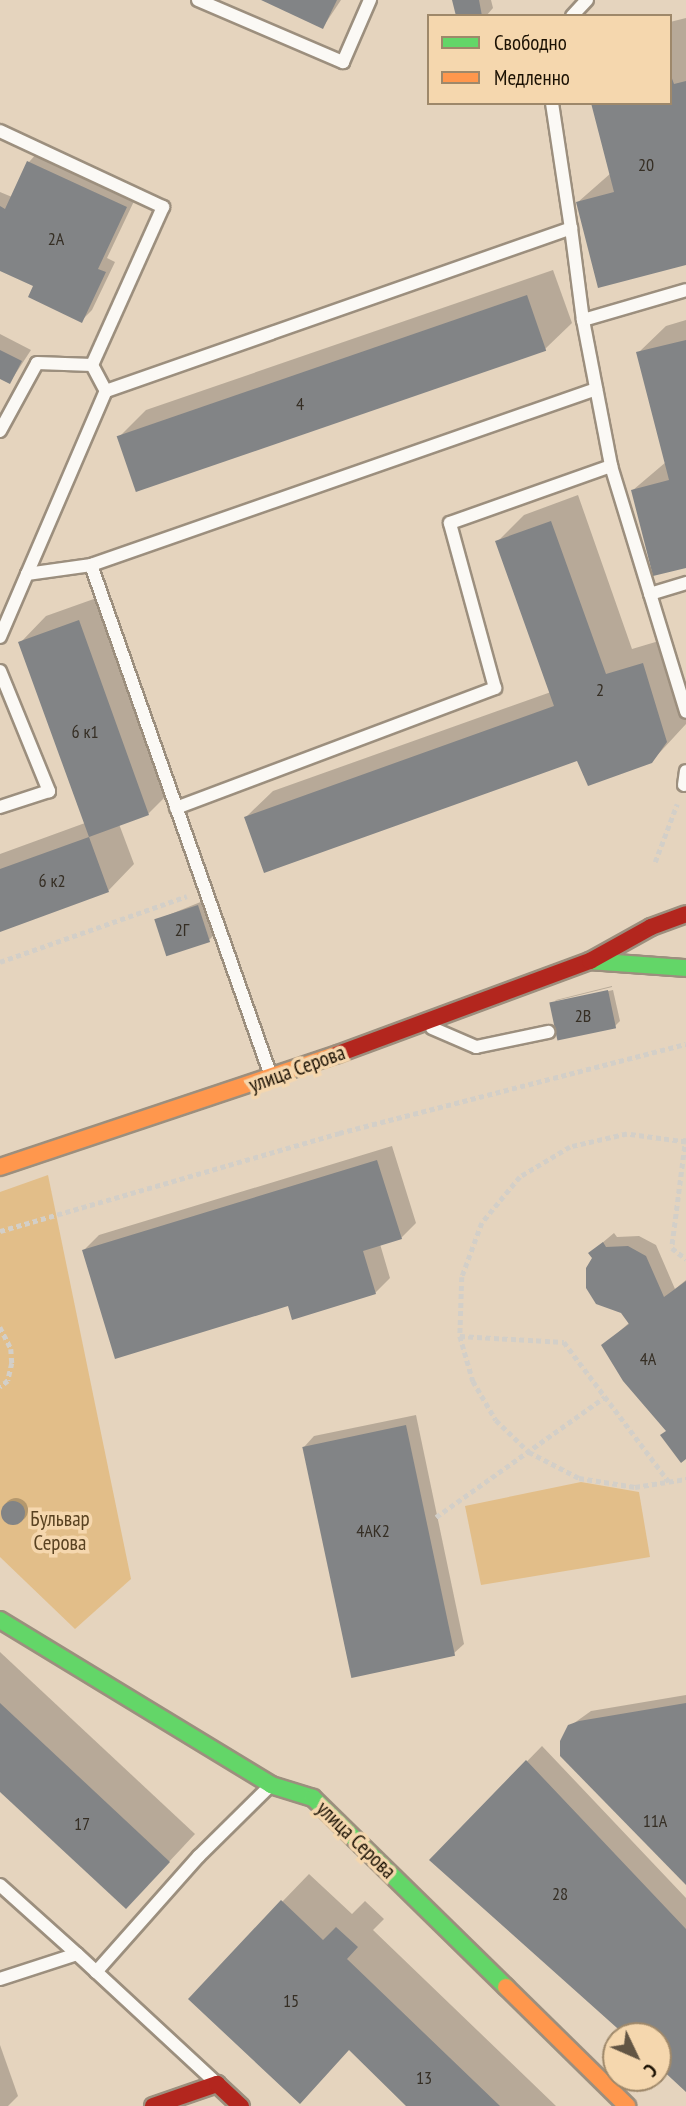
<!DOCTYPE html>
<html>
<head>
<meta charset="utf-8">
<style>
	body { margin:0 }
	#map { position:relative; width:686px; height:2106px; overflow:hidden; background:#e5d4be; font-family:"PT Sans Narrow",sans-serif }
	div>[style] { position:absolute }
	.green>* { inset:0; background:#e2be89 }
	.shadow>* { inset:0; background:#0003 }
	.round { border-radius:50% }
	.building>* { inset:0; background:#828486; transform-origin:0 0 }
	.path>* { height:4.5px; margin-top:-2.25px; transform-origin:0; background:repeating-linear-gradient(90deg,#d3cfc8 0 5px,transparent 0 8.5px) }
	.roads { filter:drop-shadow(2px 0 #9c8f7e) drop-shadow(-2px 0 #9c8f7e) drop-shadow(0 2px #9c8f7e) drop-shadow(0 -2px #9c8f7e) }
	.lane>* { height:12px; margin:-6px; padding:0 6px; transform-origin:6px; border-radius:6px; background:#fbf9f5 }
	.fast>* { height:16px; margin:-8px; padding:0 8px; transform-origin:8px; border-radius:8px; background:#63d668 }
	.slow>* { height:16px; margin:-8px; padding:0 8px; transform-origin:8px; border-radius:8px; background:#ff974d }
	.jam>* { height:16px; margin:-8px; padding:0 8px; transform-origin:8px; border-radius:8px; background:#b3261e }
	span { translate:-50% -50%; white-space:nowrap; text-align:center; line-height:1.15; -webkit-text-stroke:7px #f5d7ae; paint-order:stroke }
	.number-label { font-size:18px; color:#352e24 }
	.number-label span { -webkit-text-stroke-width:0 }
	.street-label { font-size:21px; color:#1b1103 }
	.park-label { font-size:21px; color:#594221 }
	.legend { position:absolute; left:427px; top:14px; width:245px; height:91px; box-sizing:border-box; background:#f5d7ae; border:2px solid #9e886a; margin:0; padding:9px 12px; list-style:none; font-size:21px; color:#1b1103 }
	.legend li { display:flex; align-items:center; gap:14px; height:35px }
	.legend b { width:35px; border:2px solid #9e886a }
	.north { position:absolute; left:602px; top:2022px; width:70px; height:70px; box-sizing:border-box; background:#f5d7ae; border:2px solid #9e886a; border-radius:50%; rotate:134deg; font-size:19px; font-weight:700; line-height:28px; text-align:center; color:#1b1103 }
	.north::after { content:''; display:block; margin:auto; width:24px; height:32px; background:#625544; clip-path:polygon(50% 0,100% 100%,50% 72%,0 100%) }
</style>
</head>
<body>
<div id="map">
	<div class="green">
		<i style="clip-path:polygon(48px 1175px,131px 1579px,75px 1629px,0 1557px,0 1192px)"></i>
		<i style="clip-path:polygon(581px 1482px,639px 1492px,650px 1557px,481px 1585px,465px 1506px)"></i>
	</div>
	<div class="shadow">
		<i style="clip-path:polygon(266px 0,341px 0,323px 27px)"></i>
		<i style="clip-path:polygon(454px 0,491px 0,493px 8px,486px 16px,458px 16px)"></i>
		<i style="clip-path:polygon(686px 18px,686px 264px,578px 202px,611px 173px,670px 103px,670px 22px)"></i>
		<i style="clip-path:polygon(39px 151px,136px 197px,107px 258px,115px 262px,92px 310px,82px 320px,35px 285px,0 269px,0 192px,12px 197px,29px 162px)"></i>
		<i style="clip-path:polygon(553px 270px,572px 323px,545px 349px,119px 437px,146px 410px)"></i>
		<i style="clip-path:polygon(686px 320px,686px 566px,633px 490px,666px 462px,638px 353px,666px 326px)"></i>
		<i style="clip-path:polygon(0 334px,31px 350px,10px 382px,0 377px)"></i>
		<i style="clip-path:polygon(578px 495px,632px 649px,669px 638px,686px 694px,686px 724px,651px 762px,578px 759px,246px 817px,273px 791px,551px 692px,498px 541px,524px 515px)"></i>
		<i style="clip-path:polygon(105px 595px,175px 787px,148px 814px,119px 824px,134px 864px,108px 891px,0 930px,0 854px,85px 823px,20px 643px,46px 616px)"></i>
		<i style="clip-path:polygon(203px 901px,214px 935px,209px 940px,156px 920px)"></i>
		<i style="clip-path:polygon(612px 986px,612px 987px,555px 1001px,556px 1000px)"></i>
		<i style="clip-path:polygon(613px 990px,620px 1021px,615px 1026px,551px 1005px)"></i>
		<i style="clip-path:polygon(392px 1146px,416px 1223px,401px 1238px,380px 1244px,390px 1278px,375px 1293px,289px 1304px,84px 1250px,99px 1235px)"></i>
		<i style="clip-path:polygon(614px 1233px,617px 1237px,639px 1236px,656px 1245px,675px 1289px,686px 1280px,686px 1457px,603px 1346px,630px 1322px,590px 1253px)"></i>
		<i style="clip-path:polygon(416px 1415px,464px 1644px,453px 1654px,304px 1447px,314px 1436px)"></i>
		<i class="round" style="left:4px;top:1498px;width:24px;height:24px"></i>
		<i style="clip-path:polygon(0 1652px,195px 1834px,152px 1880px,0 1790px)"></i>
		<i style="clip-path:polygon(686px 1695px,686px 1882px,570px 1726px,591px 1711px)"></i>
		<i style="clip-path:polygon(542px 1746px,686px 1898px,686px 2089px,658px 2063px,658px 2036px,629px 2036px,431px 1860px)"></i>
		<i style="clip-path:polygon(309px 1874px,352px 1914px,365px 1901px,384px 1919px,373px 1930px,556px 2106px,409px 2106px,282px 1902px)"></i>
		<i style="clip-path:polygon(0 2045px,18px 2096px,8px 2106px,0 2106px)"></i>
	</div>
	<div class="building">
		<i style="clip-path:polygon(261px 0,337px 0,323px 29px)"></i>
		<i style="clip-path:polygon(452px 0,479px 0,482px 16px,456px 16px)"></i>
		<i style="clip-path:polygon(670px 73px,674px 84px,686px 81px,686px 265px,598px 288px,576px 202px,614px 192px,591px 103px,670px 103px)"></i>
		<i style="clip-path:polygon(27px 161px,127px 207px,98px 269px,106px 272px,82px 323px,28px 297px,33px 286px,0 271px,0 206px,5px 209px)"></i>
		<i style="left:527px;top:295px;width:59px;height:434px;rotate:71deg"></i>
		<i style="clip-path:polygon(686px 340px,686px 568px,653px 576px,631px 490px,669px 480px,636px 352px)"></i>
		<i style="clip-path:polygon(0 350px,22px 361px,10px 384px,0 379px)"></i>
		<i style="clip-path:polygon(551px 521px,606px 674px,643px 663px,667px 742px,652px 763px,588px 786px,577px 761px,264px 873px,244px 817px,554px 706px,495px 541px)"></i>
		<i style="clip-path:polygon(79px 620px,149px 815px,89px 837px,109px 892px,0 932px,0 869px,89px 837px,18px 642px)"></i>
		<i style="left:198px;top:905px;width:39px;height:46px;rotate:72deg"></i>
		<i style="left:608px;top:990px;width:39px;height:60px;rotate:78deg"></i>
		<i style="clip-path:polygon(377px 1160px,402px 1239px,363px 1251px,376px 1294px,292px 1320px,288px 1306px,115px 1359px,82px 1250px)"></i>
		<i style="clip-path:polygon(603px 1242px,606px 1247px,628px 1246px,646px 1256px,664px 1297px,686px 1281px,686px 1459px,681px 1463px,660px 1435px,666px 1431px,623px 1381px,601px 1345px,629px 1324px,621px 1313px,596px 1304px,586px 1288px,586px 1268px,592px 1258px,588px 1253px)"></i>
		<i style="left:406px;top:1425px;width:236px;height:106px;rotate:78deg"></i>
		<i class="round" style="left:1px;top:1501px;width:24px;height:24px"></i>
		<i style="clip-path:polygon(0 1703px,170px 1862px,126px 1909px,0 1792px)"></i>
		<i style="clip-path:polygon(686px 1703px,686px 1885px,560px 1756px,560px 1741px,568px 1725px,579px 1721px)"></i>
		<i style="clip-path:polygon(526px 1760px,686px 1929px,686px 2092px,658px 2066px,658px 2036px,626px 2036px,429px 1860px)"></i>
		<i style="clip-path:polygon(281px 1900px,323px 1940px,336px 1927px,358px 1947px,347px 1959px,500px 2106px,406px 2106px,349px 2050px,300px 2104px,188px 1999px)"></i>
	</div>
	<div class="path">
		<i style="left:655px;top:862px;width:62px;rotate:-69.2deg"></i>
		<i style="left:0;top:962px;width:198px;rotate:-19.4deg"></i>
		<i style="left:686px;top:1138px;width:111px;rotate:97.3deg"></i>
		<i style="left:672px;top:1248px;width:18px;rotate:38deg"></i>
		<i style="left:686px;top:1142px;width:60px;rotate:-172.3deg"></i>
		<i style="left:627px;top:1134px;width:58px;rotate:167.2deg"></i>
		<i style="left:570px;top:1147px;width:58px;rotate:149deg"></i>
		<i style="left:520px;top:1177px;width:60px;rotate:129.6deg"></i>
		<i style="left:482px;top:1223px;width:58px;rotate:110.3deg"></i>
		<i style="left:462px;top:1277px;width:59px;rotate:91.9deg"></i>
		<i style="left:460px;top:1336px;width:47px;rotate:73.9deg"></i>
		<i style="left:473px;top:1381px;width:45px;rotate:59.5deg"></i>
		<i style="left:496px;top:1420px;width:46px;rotate:44.1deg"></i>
		<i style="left:529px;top:1452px;width:56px;rotate:27.5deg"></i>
		<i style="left:579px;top:1478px;width:57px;rotate:9.1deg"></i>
		<i style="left:635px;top:1487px;width:52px;rotate:-8.9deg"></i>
		<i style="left:0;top:1231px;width:353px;rotate:-16.1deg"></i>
		<i style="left:339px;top:1133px;width:358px;rotate:-14.4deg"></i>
		<i style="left:0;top:1327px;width:25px;rotate:63deg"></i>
		<i style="left:11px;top:1349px;width:14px;rotate:86deg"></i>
		<i style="left:12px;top:1363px;width:18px;rotate:103deg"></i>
		<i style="left:8px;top:1381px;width:10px;rotate:143deg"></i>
		<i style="left:460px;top:1336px;width:104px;rotate:3.3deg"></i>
		<i style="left:564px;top:1342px;width:175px;rotate:53.1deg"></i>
		<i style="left:436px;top:1517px;width:207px;rotate:-35.4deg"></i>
	</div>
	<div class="roads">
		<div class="lane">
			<i style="left:198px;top:0;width:158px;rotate:23.2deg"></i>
			<i style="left:343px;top:62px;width:68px;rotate:-66.5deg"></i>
			<i style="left:572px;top:16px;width:22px;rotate:-47deg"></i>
			<i style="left:552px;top:103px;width:126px;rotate:81.4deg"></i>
			<i style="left:0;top:131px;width:180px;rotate:25deg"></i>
			<i style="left:163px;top:207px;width:173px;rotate:114.2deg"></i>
			<i style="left:583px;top:320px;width:149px;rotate:79.1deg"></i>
			<i style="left:611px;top:466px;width:257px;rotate:73deg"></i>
			<i style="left:0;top:431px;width:77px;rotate:-61.4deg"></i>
			<i style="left:37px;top:363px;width:55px;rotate:2.1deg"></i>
			<i style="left:92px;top:365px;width:30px;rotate:62deg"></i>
			<i style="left:91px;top:565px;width:535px;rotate:-19.21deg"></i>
			<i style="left:27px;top:574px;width:199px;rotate:-66.7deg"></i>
			<i style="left:106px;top:391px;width:493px;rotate:-19.3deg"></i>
			<i style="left:571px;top:228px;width:93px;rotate:82.6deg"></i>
			<i style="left:583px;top:320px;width:107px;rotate:-16.2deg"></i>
			<i style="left:650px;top:594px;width:38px;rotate:-17deg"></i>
			<i style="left:0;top:637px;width:69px;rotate:-66.8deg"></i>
			<i style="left:27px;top:574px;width:65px;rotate:-8deg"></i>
			<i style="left:91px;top:565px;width:542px;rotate:70.6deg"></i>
			<i style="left:0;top:671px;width:130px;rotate:67.8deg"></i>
			<i style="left:49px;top:791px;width:52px;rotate:161.9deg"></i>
			<i style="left:684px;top:785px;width:14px;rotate:-82deg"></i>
			<i style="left:176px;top:808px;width:341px;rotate:-20.6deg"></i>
			<i style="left:495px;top:688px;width:171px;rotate:-105.3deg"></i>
			<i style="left:450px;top:523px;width:171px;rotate:-19.5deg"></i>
			<i style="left:432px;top:1028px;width:48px;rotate:23.4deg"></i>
			<i style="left:476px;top:1047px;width:74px;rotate:-11.8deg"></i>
			<i style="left:0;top:1885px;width:103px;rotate:41.9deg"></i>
			<i style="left:77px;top:1954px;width:81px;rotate:162deg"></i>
			<i style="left:77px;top:1954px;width:188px;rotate:42.8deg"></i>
			<i style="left:96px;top:1972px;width:155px;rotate:-48.4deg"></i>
			<i style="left:199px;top:1856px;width:100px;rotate:-44.6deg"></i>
		</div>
		<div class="fast">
			<i style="left:590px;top:961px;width:96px;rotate:4.2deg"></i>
			<i style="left:0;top:1620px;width:317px;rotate:31.3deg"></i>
			<i style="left:271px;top:1785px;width:44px;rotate:17.2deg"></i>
			<i style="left:313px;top:1798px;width:270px;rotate:44.4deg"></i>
		</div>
		<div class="slow">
			<i style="left:0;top:1167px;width:356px;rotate:-18.5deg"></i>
			<i style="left:506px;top:1987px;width:170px;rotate:44.5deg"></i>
		</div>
		<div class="jam">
			<i style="left:338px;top:1054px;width:269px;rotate:-20.3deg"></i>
			<i style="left:590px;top:961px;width:70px;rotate:-29.1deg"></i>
			<i style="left:651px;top:927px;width:37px;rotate:-20deg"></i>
			<i style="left:153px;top:2106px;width:68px;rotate:-19deg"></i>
			<i style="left:217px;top:2084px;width:33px;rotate:43deg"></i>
		</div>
	</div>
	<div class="number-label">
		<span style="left:646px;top:165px">20</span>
		<span style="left:56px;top:239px">2А</span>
		<span style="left:300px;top:404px">4</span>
		<span style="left:600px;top:690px">2</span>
		<span style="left:85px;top:732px">6 к1</span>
		<span style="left:52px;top:881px">6 к2</span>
		<span style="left:182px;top:930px">2Г</span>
		<span style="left:583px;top:1016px">2В</span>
		<span style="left:648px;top:1359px">4А</span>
		<span style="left:373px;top:1531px">4АК2</span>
		<span style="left:655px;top:1821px">11А</span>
		<span style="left:82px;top:1824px">17</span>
		<span style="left:560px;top:1894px">28</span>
		<span style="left:291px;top:2001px">15</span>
		<span style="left:424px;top:2078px">13</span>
	</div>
	<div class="street-label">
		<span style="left:297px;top:1069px;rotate:-20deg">улица Серова</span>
		<span style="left:356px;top:1840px;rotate:44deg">улица Серова</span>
	</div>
	<div class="park-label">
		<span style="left:60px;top:1531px">Бульвар<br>Серова</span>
	</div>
	<ul class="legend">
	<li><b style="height:9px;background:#63d668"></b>Свободно</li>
	<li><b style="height:9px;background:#ff974d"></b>Медленно</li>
	</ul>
	<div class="north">С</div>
</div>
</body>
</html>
